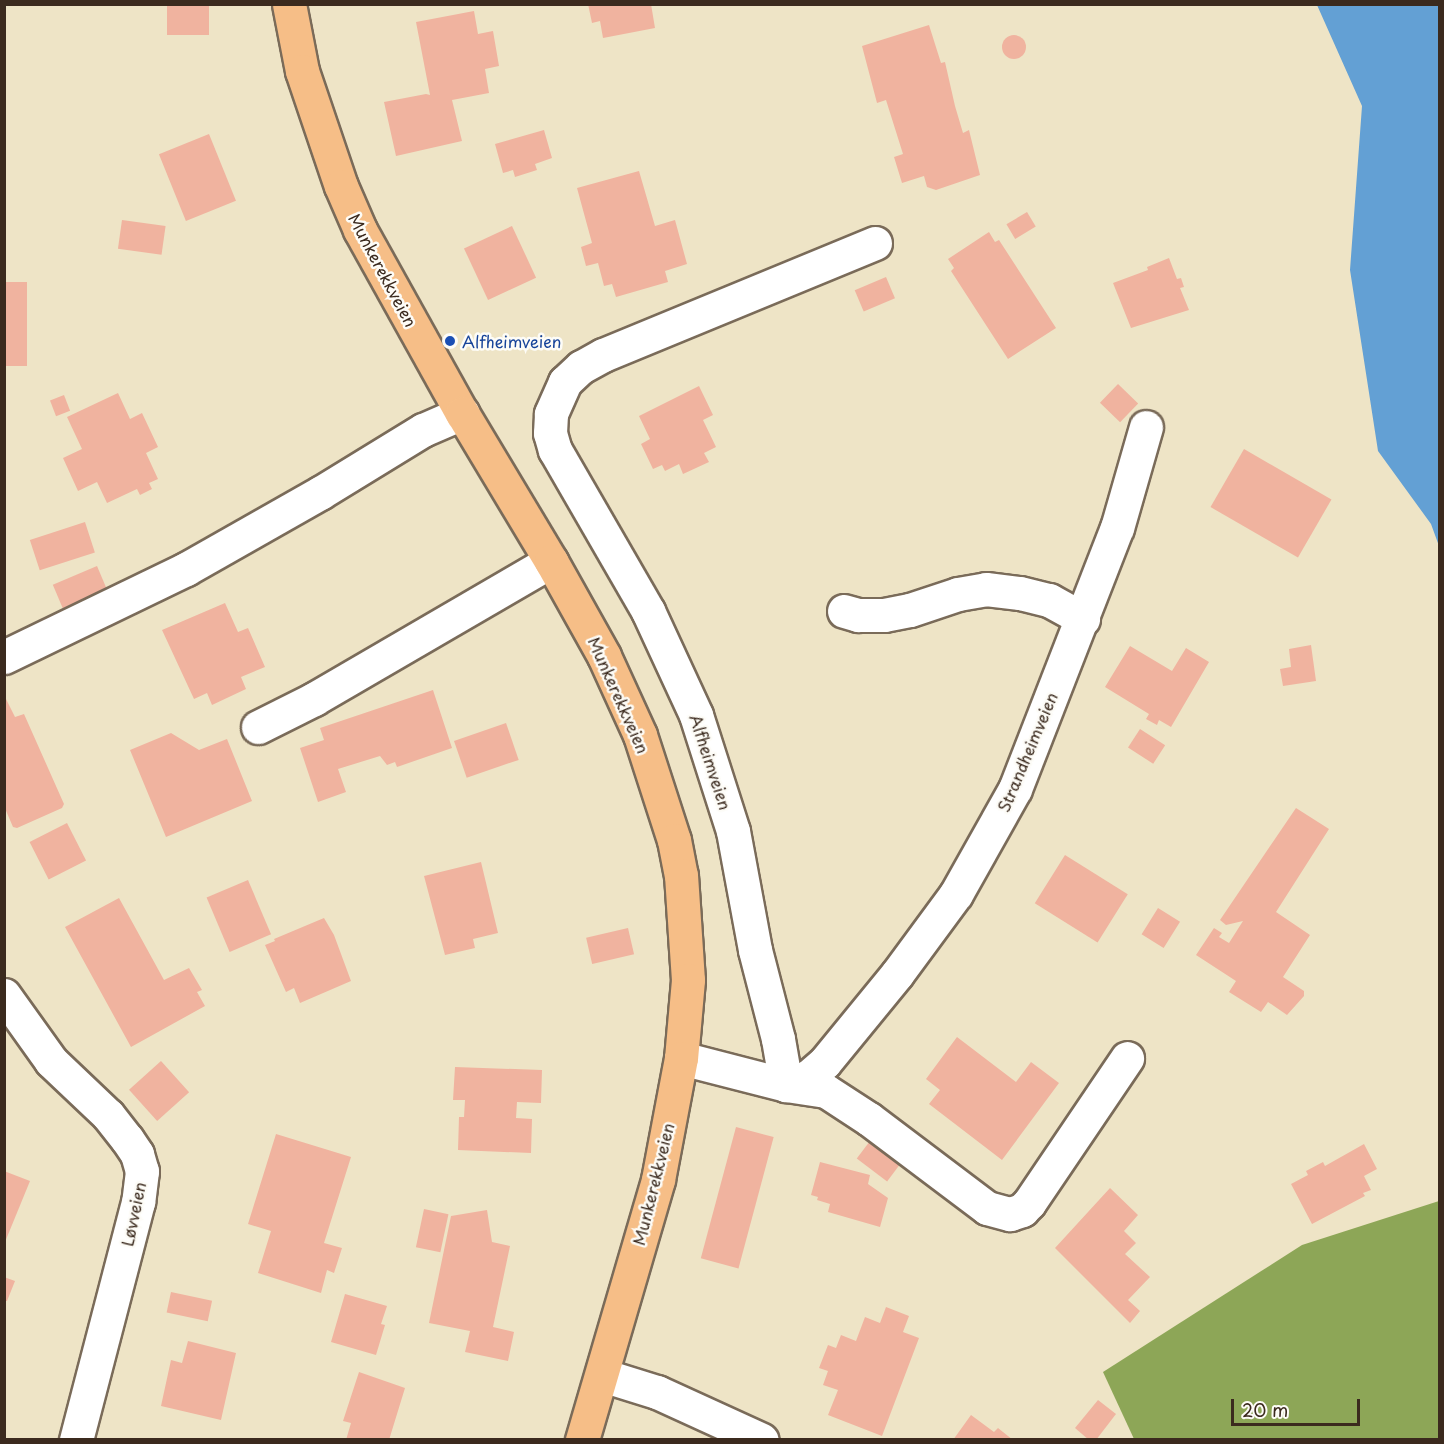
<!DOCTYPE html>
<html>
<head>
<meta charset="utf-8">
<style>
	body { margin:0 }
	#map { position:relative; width:1444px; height:1444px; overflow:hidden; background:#eee4c6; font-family:"Playpen Sans",sans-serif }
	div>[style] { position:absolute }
	.forest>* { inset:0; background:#8da657 }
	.water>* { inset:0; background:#63a0d4 }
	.building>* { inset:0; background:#f0b39f; transform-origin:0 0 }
	.round { border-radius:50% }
	.roads { filter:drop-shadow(2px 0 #7a6b59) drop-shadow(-2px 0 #7a6b59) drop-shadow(0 2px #7a6b59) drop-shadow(0 -2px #7a6b59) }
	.minor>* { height:33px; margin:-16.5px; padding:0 16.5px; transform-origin:16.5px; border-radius:16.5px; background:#fff }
	.major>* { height:33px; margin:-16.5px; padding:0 16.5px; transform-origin:16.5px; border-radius:16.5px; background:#f6be87 }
	.dots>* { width:16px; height:16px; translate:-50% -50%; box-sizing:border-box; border:3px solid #fdfcf7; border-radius:50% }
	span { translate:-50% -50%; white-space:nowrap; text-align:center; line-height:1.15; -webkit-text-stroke:5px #fdfcf7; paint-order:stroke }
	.street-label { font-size:16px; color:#3b2a1e }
	.transit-label { font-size:16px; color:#164399 }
	.left { translate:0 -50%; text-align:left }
	.frame { position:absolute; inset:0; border:6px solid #3b2a1e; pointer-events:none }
	.scale { position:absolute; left:1231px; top:1399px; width:129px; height:27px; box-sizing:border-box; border:3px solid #3b2a1e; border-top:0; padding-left:8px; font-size:18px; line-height:21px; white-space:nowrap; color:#3b2a1e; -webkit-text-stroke:4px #fdfcf7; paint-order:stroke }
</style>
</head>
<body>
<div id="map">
	<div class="forest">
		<i style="clip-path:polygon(1439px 1201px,1439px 1439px,1134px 1439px,1103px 1372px,1302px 1245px)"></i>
	</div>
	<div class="water">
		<i style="clip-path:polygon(1317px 5px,1439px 5px,1439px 546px,1431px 524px,1378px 451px,1350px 270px,1362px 106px)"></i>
	</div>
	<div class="building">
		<i style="left:167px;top:4px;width:42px;height:31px"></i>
		<i style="clip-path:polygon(588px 4px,651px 4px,655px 28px,603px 38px,600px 21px,592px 23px)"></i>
		<i style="clip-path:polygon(474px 11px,478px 34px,493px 31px,499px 66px,485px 69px,489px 93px,452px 100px,462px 141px,396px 156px,384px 102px,426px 94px,430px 95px,416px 22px)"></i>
		<i style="clip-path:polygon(929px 25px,941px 63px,945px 62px,955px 106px,963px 133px,969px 130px,980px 175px,936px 190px,927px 187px,924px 176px,902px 183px,894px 157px,903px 154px,886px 100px,877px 103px,862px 46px)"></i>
		<i class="round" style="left:1002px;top:35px;width:24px;height:24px"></i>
		<i style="clip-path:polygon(544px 130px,552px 158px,535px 164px,537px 170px,515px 177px,513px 170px,503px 173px,495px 144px)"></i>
		<i style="left:209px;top:134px;width:72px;height:54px;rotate:68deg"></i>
		<i style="clip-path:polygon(639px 171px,655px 226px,675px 220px,687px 264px,665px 271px,668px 282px,616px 297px,612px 284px,604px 286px,598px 263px,586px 266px,581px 247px,592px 243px,577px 188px)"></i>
		<i style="left:1027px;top:212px;width:17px;height:24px;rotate:59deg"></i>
		<i style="left:122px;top:220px;width:44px;height:29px;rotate:8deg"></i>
		<i style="left:512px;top:226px;width:57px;height:53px;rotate:65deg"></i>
		<i style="clip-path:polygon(989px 232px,995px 242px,999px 240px,1056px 328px,1008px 359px,951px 271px,954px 268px,948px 259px)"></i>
		<i style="clip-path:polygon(1169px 258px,1177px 279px,1181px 278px,1184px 287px,1180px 288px,1189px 310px,1131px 328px,1113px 283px,1148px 270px,1147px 267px)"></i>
		<i style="left:886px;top:277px;width:23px;height:34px;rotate:67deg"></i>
		<i style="left:4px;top:282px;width:23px;height:84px"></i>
		<i style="left:1118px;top:384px;width:28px;height:26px;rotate:44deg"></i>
		<i style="clip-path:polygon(699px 386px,713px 415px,703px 420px,716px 447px,704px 453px,709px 462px,683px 474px,679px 464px,665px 471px,662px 465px,653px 469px,641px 444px,650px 439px,639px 416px)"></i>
		<i style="clip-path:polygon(118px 393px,130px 419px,142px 413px,158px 447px,146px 453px,158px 479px,149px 483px,152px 489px,140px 495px,137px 489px,107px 503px,97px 482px,78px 491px,63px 458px,82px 449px,67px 417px)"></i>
		<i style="left:64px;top:395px;width:17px;height:15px;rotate:69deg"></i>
		<i style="left:1244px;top:449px;width:101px;height:67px;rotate:30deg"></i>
		<i style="left:85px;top:522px;width:32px;height:58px;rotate:72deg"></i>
		<i style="left:97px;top:566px;width:36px;height:48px;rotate:67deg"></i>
		<i style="clip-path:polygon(225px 603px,238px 632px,248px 628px,265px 667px,241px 677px,246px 689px,212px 705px,207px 693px,194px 699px,162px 630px)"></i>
		<i style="clip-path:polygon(1311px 645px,1316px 681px,1283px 686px,1280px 669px,1291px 667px,1289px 649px)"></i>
		<i style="clip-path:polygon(1130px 646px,1172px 671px,1186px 648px,1209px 662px,1171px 727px,1159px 720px,1157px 725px,1146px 719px,1149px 714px,1105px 687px)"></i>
		<i style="clip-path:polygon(433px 690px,452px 748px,397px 767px,395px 762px,387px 765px,380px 756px,338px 769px,346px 792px,318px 802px,300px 748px,324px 740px,320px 728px)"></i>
		<i style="clip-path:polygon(4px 695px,15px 717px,24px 714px,64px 804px,62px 808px,17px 828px,13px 827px,4px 806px)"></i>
		<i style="left:506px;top:723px;width:39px;height:55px;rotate:71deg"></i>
		<i style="left:1140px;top:729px;width:30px;height:22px;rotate:33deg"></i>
		<i style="clip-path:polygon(171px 733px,199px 750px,227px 739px,252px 801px,166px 837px,130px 750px)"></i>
		<i style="clip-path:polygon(1296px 808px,1329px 829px,1276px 912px,1310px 935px,1283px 977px,1304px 991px,1304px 996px,1287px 1015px,1268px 1002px,1261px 1012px,1229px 992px,1236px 981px,1196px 955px,1214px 928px,1222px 933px,1219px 937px,1229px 943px,1243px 921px,1226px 925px,1220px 920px)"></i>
		<i style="left:67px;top:823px;width:42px;height:42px;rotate:63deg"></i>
		<i style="left:1065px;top:855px;width:74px;height:57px;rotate:32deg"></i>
		<i style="clip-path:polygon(481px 862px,498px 933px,473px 939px,475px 948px,445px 955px,424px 876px)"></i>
		<i style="left:248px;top:880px;width:59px;height:45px;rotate:67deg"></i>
		<i style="clip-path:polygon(119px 898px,164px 980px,189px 968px,202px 990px,197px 992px,205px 1006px,131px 1047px,65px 927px)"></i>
		<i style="left:1158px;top:908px;width:26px;height:31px;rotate:32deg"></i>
		<i style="clip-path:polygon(324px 918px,334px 935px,351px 981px,300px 1003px,294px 988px,286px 992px,265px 945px,275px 941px,274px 939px)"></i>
		<i style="left:628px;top:928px;width:27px;height:43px;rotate:77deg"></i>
		<i style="clip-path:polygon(957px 1037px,1016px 1082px,1031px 1062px,1059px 1083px,1002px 1160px,929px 1104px,940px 1090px,926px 1079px)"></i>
		<i style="left:161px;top:1061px;width:42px;height:43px;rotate:48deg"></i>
		<i style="clip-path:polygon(455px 1067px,542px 1070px,541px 1103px,517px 1102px,516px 1118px,532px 1119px,531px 1153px,458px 1150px,459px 1117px,464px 1117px,465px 1100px,453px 1100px)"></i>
		<i style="left:736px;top:1127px;width:39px;height:136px;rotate:15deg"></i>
		<i style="clip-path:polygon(276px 1134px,351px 1157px,324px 1243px,342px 1248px,334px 1273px,327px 1270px,321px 1293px,258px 1273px,271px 1231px,248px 1224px)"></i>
		<i style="left:870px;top:1141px;width:38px;height:22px;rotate:37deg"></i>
		<i style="clip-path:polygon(1364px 1144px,1377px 1169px,1364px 1176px,1371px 1190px,1363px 1193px,1365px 1196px,1312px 1224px,1291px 1184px,1308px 1175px,1306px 1171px,1323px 1162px,1325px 1166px)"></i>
		<i style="clip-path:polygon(820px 1162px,870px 1175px,868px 1184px,888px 1198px,880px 1227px,828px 1212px,830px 1204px,817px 1200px,818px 1197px,811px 1195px)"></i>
		<i style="clip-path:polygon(4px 1171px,30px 1181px,5px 1242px,4px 1242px)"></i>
		<i style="clip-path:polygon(1110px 1188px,1138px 1215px,1124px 1231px,1136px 1243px,1125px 1254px,1150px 1277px,1128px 1300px,1140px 1311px,1130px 1323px,1055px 1248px)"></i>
		<i style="left:424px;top:1209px;width:25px;height:39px;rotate:12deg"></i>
		<i style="clip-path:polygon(487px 1210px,492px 1242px,510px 1246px,493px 1327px,514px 1332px,508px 1361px,465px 1352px,470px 1331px,429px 1323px,451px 1216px)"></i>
		<i style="clip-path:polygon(4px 1277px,15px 1281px,7px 1301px,4px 1301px)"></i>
		<i style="left:171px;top:1292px;width:42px;height:21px;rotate:12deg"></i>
		<i style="clip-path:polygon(345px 1294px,387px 1306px,381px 1324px,385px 1325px,376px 1355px,331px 1342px)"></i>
		<i style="clip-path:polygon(886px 1307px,909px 1316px,903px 1332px,919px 1338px,882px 1436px,828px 1415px,838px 1390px,823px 1385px,828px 1371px,819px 1368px,828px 1345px,836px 1348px,841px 1335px,856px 1341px,865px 1317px,880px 1323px)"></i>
		<i style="clip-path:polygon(188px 1341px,236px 1353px,221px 1420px,161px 1406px,171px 1360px,182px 1363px)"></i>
		<i style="clip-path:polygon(359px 1372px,405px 1388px,389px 1440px,346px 1440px,351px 1423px,343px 1421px)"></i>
		<i style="clip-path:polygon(1098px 1400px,1116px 1414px,1096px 1440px,1089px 1440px,1075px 1428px)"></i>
		<i style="clip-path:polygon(971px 1415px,994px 1432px,998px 1428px,1013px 1440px,953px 1440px)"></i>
	</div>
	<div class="roads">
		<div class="minor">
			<i style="left:875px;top:243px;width:294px;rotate:157.6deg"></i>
			<i style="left:603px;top:355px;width:25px;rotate:151deg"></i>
			<i style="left:581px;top:367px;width:22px;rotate:137deg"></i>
			<i style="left:565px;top:382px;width:35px;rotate:114deg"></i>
			<i style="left:551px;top:414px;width:19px;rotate:93deg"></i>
			<i style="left:550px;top:433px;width:18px;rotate:74deg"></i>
			<i style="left:555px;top:450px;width:186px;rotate:60deg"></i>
			<i style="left:648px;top:611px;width:115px;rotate:65.2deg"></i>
			<i style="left:696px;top:715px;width:122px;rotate:72.3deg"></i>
			<i style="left:733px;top:831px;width:121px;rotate:79.5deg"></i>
			<i style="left:755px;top:950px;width:92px;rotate:75.5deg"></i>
			<i style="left:778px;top:1039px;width:47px;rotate:80.1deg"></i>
			<i style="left:786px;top:1085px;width:40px;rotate:8.5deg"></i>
			<i style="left:826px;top:1091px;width:51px;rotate:33.1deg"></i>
			<i style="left:869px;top:1119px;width:148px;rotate:37deg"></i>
			<i style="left:987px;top:1208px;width:24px;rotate:15deg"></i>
			<i style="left:1010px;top:1214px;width:13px;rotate:-18deg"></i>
			<i style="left:1022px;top:1210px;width:10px;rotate:-45deg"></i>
			<i style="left:1029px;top:1203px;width:175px;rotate:-55.9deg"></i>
			<i style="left:844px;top:611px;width:15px;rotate:16deg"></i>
			<i style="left:858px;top:615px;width:26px"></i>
			<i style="left:884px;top:615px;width:26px;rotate:-11deg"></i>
			<i style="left:910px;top:610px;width:51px;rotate:-18.4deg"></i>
			<i style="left:958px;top:594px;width:28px;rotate:-10deg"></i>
			<i style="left:986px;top:589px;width:34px;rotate:7deg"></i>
			<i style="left:1020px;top:593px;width:30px;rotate:14deg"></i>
			<i style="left:1049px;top:600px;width:39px;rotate:29deg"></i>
			<i style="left:4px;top:657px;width:202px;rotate:-25.8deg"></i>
			<i style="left:186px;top:569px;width:154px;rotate:-29.6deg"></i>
			<i style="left:320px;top:493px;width:121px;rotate:-31.5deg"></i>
			<i style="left:423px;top:430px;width:43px;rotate:-23.6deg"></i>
			<i style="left:258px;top:727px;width:63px;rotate:-26.6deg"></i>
			<i style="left:314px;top:699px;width:274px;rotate:-30.2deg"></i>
			<i style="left:4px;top:995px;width:81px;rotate:54.5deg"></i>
			<i style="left:51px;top:1061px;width:79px;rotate:43.5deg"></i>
			<i style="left:108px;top:1115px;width:31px;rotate:52deg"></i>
			<i style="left:127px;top:1139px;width:18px;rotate:56deg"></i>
			<i style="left:137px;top:1154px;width:18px;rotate:74deg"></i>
			<i style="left:142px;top:1171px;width:31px;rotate:97deg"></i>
			<i style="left:138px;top:1202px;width:246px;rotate:104.6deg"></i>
			<i style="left:681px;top:1058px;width:108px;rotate:14.4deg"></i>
			<i style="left:786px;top:1085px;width:25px;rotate:-21deg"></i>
			<i style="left:809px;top:1076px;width:21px;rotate:-41deg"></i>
			<i style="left:825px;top:1062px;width:114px;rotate:-50.7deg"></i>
			<i style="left:897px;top:974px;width:99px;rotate:-53.6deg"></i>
			<i style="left:956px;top:894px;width:120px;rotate:-60.7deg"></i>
			<i style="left:1015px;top:789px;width:280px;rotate:-68.7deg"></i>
			<i style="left:1117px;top:528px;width:105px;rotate:-74deg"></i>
			<i style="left:602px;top:1375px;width:58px;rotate:17.2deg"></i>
			<i style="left:657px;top:1392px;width:115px;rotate:24.6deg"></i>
		</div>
		<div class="major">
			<i style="left:289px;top:4px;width:68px;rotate:79deg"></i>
			<i style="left:302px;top:71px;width:121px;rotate:71.3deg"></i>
			<i style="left:341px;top:186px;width:48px;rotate:66.6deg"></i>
			<i style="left:360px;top:230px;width:210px;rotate:60.9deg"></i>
			<i style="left:462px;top:413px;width:173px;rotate:59deg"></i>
			<i style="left:551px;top:561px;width:109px;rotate:60.8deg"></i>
			<i style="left:604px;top:656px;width:87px;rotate:65.5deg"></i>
			<i style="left:640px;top:735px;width:110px;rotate:72.1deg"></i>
			<i style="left:674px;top:840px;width:36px;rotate:79deg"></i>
			<i style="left:681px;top:875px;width:105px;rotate:86.2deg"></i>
			<i style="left:688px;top:980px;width:78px;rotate:95.1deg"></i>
			<i style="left:681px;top:1058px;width:124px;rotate:100.7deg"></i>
			<i style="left:658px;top:1180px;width:271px;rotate:106.3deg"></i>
		</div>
	</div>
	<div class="dots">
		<i style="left:450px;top:341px;background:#1a4fb4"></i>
	</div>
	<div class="street-label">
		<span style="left:383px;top:270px;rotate:62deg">Munkerekkveien</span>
		<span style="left:619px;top:695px;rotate:66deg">Munkerekkveien</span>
		<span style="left:1027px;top:752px;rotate:-67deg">Strandheimveien</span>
		<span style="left:711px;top:762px;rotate:72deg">Alfheimveien</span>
		<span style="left:653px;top:1184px;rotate:-76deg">Munkerekkveien</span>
		<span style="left:133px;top:1214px;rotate:-78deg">Løvveien</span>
	</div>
	<div class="transit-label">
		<span class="left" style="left:462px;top:341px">Alfheimveien</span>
	</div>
	<div class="frame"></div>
	<div class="scale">20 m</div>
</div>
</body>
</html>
